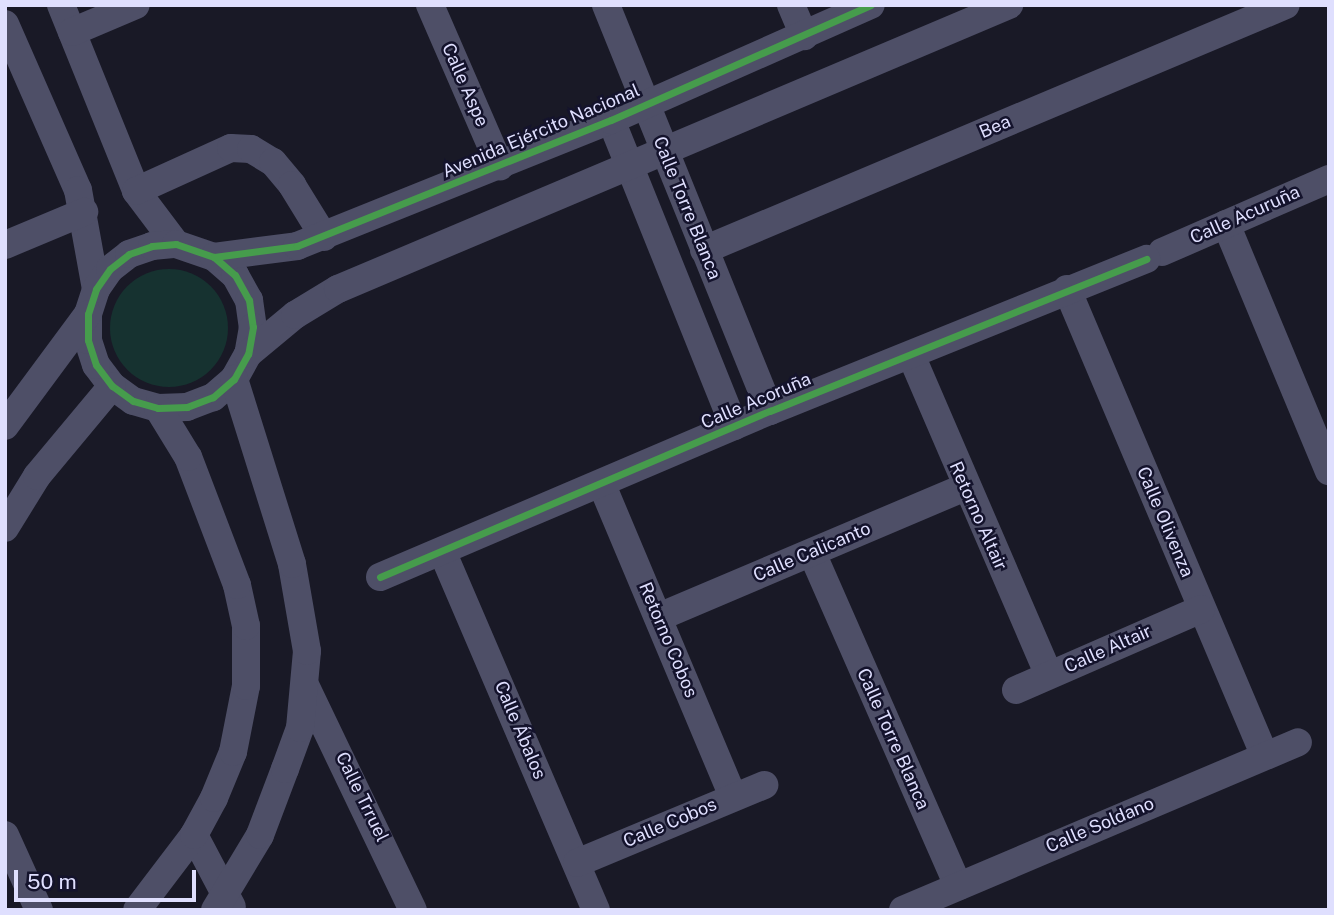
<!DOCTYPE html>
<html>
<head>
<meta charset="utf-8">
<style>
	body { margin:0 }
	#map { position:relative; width:1334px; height:915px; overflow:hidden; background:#191926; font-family:"Public Sans",sans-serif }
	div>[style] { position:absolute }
	.green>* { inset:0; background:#163230 }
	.round { border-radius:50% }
	.minor>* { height:28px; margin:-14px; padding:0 14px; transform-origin:14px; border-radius:14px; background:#4e4f67 }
	.cycleway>* { height:7px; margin:-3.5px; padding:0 3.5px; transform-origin:3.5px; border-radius:3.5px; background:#469c4c }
	span { translate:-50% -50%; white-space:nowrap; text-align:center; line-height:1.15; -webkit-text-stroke:5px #14132c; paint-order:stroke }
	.street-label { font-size:18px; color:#dfdffe }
	.frame { position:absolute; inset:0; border:7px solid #dfdffe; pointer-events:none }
	.scale { position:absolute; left:14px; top:870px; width:182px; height:32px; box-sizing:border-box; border:4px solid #dfdffe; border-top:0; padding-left:9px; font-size:21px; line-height:24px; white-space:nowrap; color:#dfdffe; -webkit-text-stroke:5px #14132c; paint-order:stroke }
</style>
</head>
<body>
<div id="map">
	<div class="green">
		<i class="round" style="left:110px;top:269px;width:118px;height:118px"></i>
	</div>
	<div class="minor">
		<i style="left:61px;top:5px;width:201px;rotate:68deg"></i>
		<i style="left:136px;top:191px;width:66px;rotate:53deg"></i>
		<i style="left:430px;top:5px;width:176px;rotate:66.5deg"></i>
		<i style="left:606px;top:5px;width:438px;rotate:68deg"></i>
		<i style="left:791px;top:5px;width:34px;rotate:67deg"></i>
		<i style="left:5px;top:24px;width:181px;rotate:66.3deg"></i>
		<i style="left:78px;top:190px;width:101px;rotate:79.7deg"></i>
		<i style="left:72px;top:32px;width:69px;rotate:-22.9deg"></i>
		<i style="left:611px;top:120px;width:330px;rotate:68.1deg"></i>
		<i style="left:136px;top:191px;width:104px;rotate:-24.4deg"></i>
		<i style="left:231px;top:148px;width:20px;rotate:3deg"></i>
		<i style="left:251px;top:149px;width:26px;rotate:31deg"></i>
		<i style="left:273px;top:162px;width:30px;rotate:50deg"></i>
		<i style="left:292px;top:185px;width:61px;rotate:58.4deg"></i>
		<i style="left:1226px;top:224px;width:268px;rotate:67.4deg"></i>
		<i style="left:5px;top:245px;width:86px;rotate:-22.7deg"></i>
		<i style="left:704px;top:250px;width:631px;rotate:-22.83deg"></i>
		<i style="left:1162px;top:252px;width:182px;rotate:-23.6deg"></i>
		<i style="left:214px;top:257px;width:28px;rotate:41deg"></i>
		<i style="left:235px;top:275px;width:29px;rotate:61deg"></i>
		<i style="left:249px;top:300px;width:27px;rotate:82deg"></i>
		<i style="left:253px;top:327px;width:27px;rotate:100deg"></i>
		<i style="left:248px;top:354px;width:29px;rotate:119deg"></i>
		<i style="left:234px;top:379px;width:28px;rotate:139deg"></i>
		<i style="left:213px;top:397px;width:28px;rotate:159deg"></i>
		<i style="left:187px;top:407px;width:29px;rotate:178deg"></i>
		<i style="left:158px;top:408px;width:26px;rotate:-164deg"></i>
		<i style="left:133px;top:401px;width:26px;rotate:-144deg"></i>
		<i style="left:112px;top:386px;width:26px;rotate:-127deg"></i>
		<i style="left:96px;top:365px;width:26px;rotate:-108deg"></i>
		<i style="left:88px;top:340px;width:26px;rotate:-90deg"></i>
		<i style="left:88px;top:314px;width:26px;rotate:-72deg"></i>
		<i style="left:96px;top:289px;width:24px;rotate:-55deg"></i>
		<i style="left:110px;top:269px;width:24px;rotate:-38deg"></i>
		<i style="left:129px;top:254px;width:24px;rotate:-19deg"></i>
		<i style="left:152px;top:246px;width:24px;rotate:-5deg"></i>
		<i style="left:176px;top:244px;width:40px;rotate:18.9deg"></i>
		<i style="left:214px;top:257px;width:84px;rotate:-7.5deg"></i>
		<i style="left:297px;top:246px;width:338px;rotate:-21.9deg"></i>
		<i style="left:611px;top:120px;width:284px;rotate:-23.9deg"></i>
		<i style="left:1067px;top:289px;width:505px;rotate:67.04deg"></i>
		<i style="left:248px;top:354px;width:61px;rotate:-39.7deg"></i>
		<i style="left:295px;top:315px;width:50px;rotate:-31.2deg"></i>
		<i style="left:338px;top:289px;width:729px;rotate:-22.94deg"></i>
		<i style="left:911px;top:355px;width:348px;rotate:66.7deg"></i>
		<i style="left:5px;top:426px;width:139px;rotate:-53.5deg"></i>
		<i style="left:602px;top:485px;width:337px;rotate:67.2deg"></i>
		<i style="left:5px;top:528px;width:61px;rotate:-58.4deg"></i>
		<i style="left:37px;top:476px;width:117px;rotate:-50.2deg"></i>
		<i style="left:442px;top:551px;width:391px;rotate:66.8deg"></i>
		<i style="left:812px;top:553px;width:364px;rotate:66.3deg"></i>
		<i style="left:380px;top:577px;width:424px;rotate:-23.1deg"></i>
		<i style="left:770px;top:411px;width:406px;rotate:-22deg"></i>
		<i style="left:659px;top:617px;width:332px;rotate:-23deg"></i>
		<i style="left:306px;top:687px;width:247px;rotate:64.4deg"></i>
		<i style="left:1016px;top:690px;width:202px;rotate:-23.6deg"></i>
		<i style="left:5px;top:835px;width:82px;rotate:65.6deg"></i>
		<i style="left:194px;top:835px;width:81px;rotate:62.2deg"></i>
		<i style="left:577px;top:863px;width:203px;rotate:-22.6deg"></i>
		<i style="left:137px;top:910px;width:94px;rotate:-52.8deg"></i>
		<i style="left:194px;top:835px;width:42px;rotate:-61.6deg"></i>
		<i style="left:214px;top:798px;width:50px;rotate:-67.6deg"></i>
		<i style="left:233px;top:752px;width:67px;rotate:-78.9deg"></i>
		<i style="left:246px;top:686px;width:60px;rotate:-90deg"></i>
		<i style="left:246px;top:626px;width:42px;rotate:-102.4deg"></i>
		<i style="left:237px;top:585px;width:137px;rotate:-110.9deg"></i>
		<i style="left:188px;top:457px;width:57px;rotate:-121.5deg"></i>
		<i style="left:215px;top:910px;width:87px;rotate:-59deg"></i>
		<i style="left:260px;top:835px;width:71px;rotate:-69.3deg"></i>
		<i style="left:285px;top:769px;width:44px;rotate:-69.9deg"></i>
		<i style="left:300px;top:728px;width:77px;rotate:-84.8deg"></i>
		<i style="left:307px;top:651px;width:88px;rotate:-99.8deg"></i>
		<i style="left:292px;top:564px;width:194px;rotate:-107.4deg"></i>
		<i style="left:903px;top:910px;width:429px;rotate:-23deg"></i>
	</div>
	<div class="cycleway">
		<i style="left:214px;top:257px;width:28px;rotate:41deg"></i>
		<i style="left:235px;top:275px;width:29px;rotate:61deg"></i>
		<i style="left:249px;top:300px;width:27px;rotate:82deg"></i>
		<i style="left:253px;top:327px;width:27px;rotate:100deg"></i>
		<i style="left:248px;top:354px;width:29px;rotate:119deg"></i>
		<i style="left:234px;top:379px;width:28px;rotate:139deg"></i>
		<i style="left:213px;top:397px;width:28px;rotate:159deg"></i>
		<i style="left:187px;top:407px;width:29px;rotate:178deg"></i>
		<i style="left:158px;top:408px;width:26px;rotate:-164deg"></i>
		<i style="left:133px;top:401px;width:26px;rotate:-144deg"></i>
		<i style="left:112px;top:386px;width:26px;rotate:-127deg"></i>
		<i style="left:96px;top:365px;width:26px;rotate:-108deg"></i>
		<i style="left:88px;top:340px;width:26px;rotate:-90deg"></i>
		<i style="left:88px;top:314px;width:26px;rotate:-72deg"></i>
		<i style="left:96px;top:289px;width:24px;rotate:-55deg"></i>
		<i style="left:110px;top:269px;width:24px;rotate:-38deg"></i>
		<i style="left:129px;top:254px;width:24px;rotate:-19deg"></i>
		<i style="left:152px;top:246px;width:24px;rotate:-5deg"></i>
		<i style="left:176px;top:244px;width:40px;rotate:18.9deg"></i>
		<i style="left:214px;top:257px;width:84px;rotate:-7.5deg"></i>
		<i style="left:297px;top:246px;width:338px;rotate:-21.9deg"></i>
		<i style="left:611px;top:120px;width:284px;rotate:-23.9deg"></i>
		<i style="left:380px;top:577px;width:424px;rotate:-23.1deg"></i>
		<i style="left:770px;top:411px;width:406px;rotate:-22deg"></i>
	</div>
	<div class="street-label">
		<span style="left:465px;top:85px;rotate:66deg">Calle Aspe</span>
		<span style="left:995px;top:127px;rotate:-23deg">Bea</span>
		<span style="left:541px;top:131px;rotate:-23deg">Avenida Ejército Nacional</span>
		<span style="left:687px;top:208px;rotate:68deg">Calle Torre Blanca</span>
		<span style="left:1245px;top:215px;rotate:-24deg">Calle Acuruña</span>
		<span style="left:756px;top:401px;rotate:-23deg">Calle Acoruña</span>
		<span style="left:978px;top:516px;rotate:66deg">Retorno Altair</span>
		<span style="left:1165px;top:522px;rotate:67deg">Calle Olivenza</span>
		<span style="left:812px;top:552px;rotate:-23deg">Calle Calicanto</span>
		<span style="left:668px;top:640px;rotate:67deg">Retorno Cobos</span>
		<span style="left:1108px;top:649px;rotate:-24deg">Calle Altair</span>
		<span style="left:520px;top:730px;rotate:67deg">Calle Ábalos</span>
		<span style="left:893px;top:739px;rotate:66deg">Calle Torre Blanca</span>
		<span style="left:362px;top:797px;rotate:64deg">Calle Trruel</span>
		<span style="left:670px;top:823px;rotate:-23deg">Calle Cobos</span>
		<span style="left:1100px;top:825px;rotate:-23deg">Calle Soldano</span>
	</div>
	<div class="frame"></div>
	<div class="scale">50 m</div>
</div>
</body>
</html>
